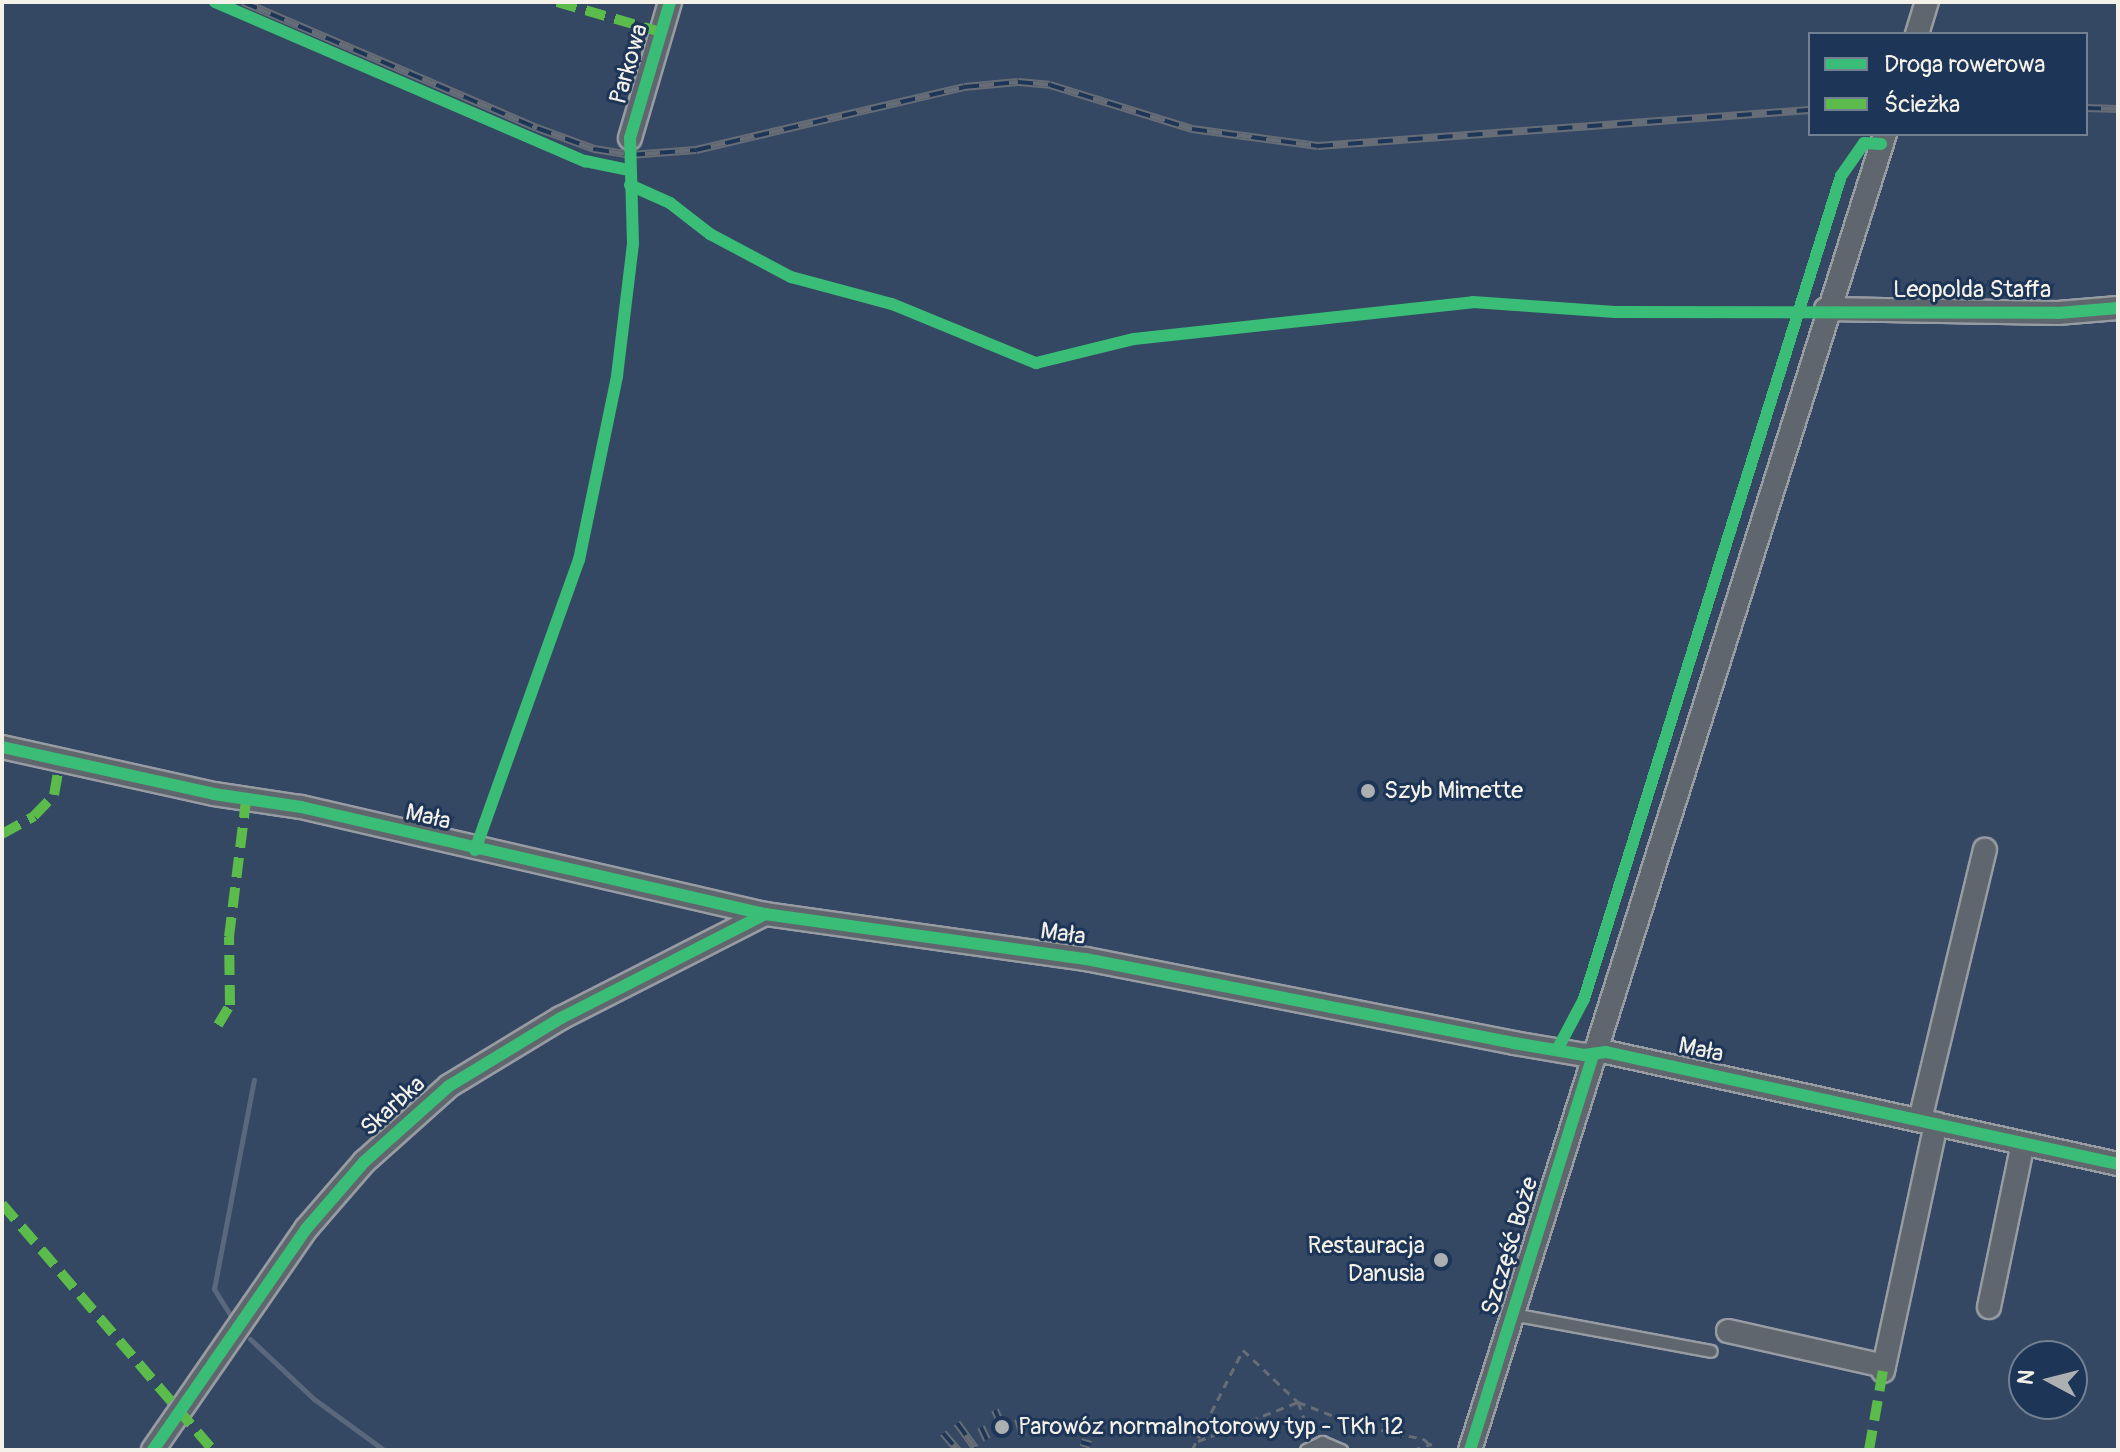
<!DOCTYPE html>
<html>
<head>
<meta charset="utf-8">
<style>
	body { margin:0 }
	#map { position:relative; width:2120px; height:1452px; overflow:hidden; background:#2a374a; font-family:Pangolin,sans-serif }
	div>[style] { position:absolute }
	.green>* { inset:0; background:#344763 }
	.stream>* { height:5px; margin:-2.5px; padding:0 2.5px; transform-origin:2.5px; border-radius:2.5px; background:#59687d }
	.path>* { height:3px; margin-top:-1.5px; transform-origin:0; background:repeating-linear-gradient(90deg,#666d76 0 8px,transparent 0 14px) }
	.roads { filter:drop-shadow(2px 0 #979ca3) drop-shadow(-2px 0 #979ca3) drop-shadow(0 2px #979ca3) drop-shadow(0 -2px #979ca3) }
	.lane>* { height:11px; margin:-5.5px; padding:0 5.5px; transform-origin:5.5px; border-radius:5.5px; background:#60666e }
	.street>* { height:22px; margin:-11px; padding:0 11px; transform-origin:11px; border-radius:11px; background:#60666e }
	.rail>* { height:8px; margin-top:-4px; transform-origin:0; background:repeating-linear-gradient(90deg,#1d3557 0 15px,#666d76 0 30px); box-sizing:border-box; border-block:2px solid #666d76 }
	.quiet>* { height:10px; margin-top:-5px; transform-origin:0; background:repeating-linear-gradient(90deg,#5cbc4b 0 20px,transparent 0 30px) }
	.cycleway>* { height:12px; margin:-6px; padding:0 6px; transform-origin:6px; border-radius:6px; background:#3abd76 }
	.dots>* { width:22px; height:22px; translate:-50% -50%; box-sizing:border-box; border:4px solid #1d3557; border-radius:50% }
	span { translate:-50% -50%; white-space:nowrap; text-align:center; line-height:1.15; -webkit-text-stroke:6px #1d3557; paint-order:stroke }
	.street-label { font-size:24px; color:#f4f1e8 }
	.poi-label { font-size:24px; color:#f4f1e8 }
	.left { translate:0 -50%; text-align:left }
	.right { translate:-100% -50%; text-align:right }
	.frame { position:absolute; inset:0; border:4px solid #f4f1e8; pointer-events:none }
	.legend { position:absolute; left:1808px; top:32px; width:280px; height:104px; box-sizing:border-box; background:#1d3557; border:2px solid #738091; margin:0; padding:10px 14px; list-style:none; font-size:24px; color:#f4f1e8 }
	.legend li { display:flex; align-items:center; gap:16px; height:40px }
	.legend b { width:40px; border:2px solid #738091 }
	.north { position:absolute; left:2008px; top:1340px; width:80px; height:80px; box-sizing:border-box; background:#1d3557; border:2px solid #738091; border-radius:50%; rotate:277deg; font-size:22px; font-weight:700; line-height:32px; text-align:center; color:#f4f1e8 }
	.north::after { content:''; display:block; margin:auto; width:28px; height:36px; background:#adb0b1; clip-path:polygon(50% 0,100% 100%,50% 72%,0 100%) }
</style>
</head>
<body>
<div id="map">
	<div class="green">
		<i style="clip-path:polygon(evenodd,2px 2px,2118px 2px,2118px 1450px,2px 1450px,2px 2px,1810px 34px,2086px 34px,2086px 134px,1810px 134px,1810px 34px,2px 2px,2024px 1356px,2072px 1356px,2072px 1404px,2024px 1404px,2024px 1356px)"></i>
	</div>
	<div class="stream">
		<i style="left:234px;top:1321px;width:38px;rotate:-122deg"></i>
		<i style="left:214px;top:1289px;width:213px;rotate:-79.2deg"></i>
		<i style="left:250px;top:1339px;width:88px;rotate:43.2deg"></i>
		<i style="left:314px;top:1399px;width:87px;rotate:36.1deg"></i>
	</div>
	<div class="path">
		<i style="left:1198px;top:1441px;width:107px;rotate:-21.3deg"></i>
		<i style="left:1298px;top:1402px;width:33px;rotate:70deg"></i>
		<i style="left:1192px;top:1450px;width:112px;rotate:-63deg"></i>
		<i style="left:1243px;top:1350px;width:76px;rotate:43.4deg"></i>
		<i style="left:1298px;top:1402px;width:60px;rotate:21.4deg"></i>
		<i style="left:1354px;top:1424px;width:72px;rotate:12.1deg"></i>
		<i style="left:1424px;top:1439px;width:16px;rotate:45deg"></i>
		<i style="left:1413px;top:1450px;width:20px;rotate:-18deg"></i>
	</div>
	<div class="roads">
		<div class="lane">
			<i style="left:1512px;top:1314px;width:202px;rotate:10.5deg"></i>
			<i style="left:1306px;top:1450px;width:18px;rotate:-27deg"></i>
			<i style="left:1322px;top:1442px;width:21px;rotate:23deg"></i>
		</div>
		<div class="street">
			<i style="left:1917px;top:34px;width:34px;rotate:-73deg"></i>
			<i style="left:630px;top:138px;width:142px;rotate:-73.6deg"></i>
			<i style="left:1826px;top:309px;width:232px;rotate:1deg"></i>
			<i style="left:2058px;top:313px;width:60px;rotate:-4.8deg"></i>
			<i style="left:2px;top:747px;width:217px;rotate:12.5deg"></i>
			<i style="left:214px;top:794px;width:88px;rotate:8.5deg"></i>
			<i style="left:301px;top:807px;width:476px;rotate:13deg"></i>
			<i style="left:765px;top:914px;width:324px;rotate:8deg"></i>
			<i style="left:1086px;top:959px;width:436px;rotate:11.1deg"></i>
			<i style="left:1514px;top:1043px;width:71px;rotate:9.7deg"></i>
			<i style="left:1584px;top:1055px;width:22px;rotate:-8deg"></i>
			<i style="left:1606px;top:1052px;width:524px;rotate:12.34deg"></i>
			<i style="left:1920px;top:1120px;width:278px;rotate:-76.5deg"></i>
			<i style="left:1989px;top:1307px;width:167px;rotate:-78.3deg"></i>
			<i style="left:1728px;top:1331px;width:160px;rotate:12.6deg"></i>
			<i style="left:1883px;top:1371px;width:253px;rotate:-77.9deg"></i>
			<i style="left:153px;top:1450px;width:269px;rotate:-55.3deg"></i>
			<i style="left:306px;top:1229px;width:89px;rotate:-49.1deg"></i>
			<i style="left:364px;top:1162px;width:114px;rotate:-41.8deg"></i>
			<i style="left:449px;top:1086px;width:131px;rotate:-31.3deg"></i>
			<i style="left:561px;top:1018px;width:229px;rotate:-27deg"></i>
			<i style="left:1470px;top:1450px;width:1380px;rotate:-72.5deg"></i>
		</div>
	</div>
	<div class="rail">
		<i style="left:243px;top:2px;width:320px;rotate:23.2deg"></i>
		<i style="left:537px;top:128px;width:61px;rotate:20.2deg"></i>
		<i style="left:594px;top:149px;width:36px;rotate:9deg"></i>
		<i style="left:630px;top:155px;width:66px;rotate:-4.3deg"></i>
		<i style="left:696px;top:150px;width:275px;rotate:-13.2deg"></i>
		<i style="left:964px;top:87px;width:54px;rotate:-5.3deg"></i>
		<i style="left:1018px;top:82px;width:32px;rotate:5deg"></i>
		<i style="left:1050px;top:85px;width:149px;rotate:17.2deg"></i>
		<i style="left:1192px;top:129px;width:127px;rotate:7.7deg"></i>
		<i style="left:1318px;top:146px;width:493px;rotate:-4.2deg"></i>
		<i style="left:2086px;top:108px;width:32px;rotate:2deg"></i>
		<i style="left:995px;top:1410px;width:28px;rotate:67deg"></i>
		<i style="left:1018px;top:1419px;width:18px;rotate:74deg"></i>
		<i style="left:957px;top:1423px;width:31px;rotate:54deg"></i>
		<i style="left:981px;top:1427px;width:14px;rotate:65deg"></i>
		<i style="left:943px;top:1433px;width:23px;rotate:49deg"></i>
		<i style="left:1081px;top:1442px;width:10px;rotate:17deg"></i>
	</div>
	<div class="quiet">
		<i style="left:557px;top:2px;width:108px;rotate:16.1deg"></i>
		<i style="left:2px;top:834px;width:37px;rotate:-29deg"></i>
		<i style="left:34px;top:816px;width:29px;rotate:-46deg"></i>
		<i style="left:54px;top:795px;width:36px;rotate:-80deg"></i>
		<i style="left:218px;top:1025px;width:23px;rotate:-59deg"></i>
		<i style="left:230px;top:1005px;width:68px;rotate:-90.8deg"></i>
		<i style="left:229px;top:937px;width:138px;rotate:-82.9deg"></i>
		<i style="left:2px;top:1204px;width:324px;rotate:49.4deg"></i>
		<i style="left:1869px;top:1450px;width:80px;rotate:-80deg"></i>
	</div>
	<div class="cycleway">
		<i style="left:215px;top:2px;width:403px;rotate:23.3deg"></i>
		<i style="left:585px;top:161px;width:45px;rotate:11.6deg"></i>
		<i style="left:630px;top:185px;width:44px;rotate:24.2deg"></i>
		<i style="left:670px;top:203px;width:51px;rotate:37.8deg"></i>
		<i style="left:710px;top:234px;width:92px;rotate:28deg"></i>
		<i style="left:791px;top:277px;width:105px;rotate:15deg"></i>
		<i style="left:892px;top:304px;width:156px;rotate:22.3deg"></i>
		<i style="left:1036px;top:363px;width:101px;rotate:-13.8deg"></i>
		<i style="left:1134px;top:339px;width:341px;rotate:-6.2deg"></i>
		<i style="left:1473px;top:302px;width:142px;rotate:4deg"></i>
		<i style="left:1615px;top:312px;width:443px;rotate:0.1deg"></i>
		<i style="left:2058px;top:313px;width:60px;rotate:-4.8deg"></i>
		<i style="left:2px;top:747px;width:217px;rotate:12.5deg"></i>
		<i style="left:214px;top:794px;width:88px;rotate:8.5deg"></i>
		<i style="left:301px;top:807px;width:476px;rotate:13deg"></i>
		<i style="left:765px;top:914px;width:324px;rotate:8deg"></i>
		<i style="left:1086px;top:959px;width:436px;rotate:11.1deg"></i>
		<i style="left:1514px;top:1043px;width:71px;rotate:9.7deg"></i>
		<i style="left:1584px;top:1055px;width:22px;rotate:-8deg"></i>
		<i style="left:1606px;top:1052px;width:524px;rotate:12.34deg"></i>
		<i style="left:475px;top:850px;width:308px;rotate:-70.3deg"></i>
		<i style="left:579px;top:560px;width:188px;rotate:-78.3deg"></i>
		<i style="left:617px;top:376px;width:133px;rotate:-83.1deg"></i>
		<i style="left:633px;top:244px;width:106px;rotate:-91.6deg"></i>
		<i style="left:630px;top:138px;width:142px;rotate:-73.6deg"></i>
		<i style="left:1557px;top:1050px;width:58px;rotate:-62.1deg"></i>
		<i style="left:1584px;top:999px;width:862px;rotate:-72.66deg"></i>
		<i style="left:1841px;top:176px;width:40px;rotate:-55.1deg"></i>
		<i style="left:1864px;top:143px;width:17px;rotate:3deg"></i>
		<i style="left:153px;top:1450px;width:269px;rotate:-55.3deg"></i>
		<i style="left:306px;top:1229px;width:89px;rotate:-49.1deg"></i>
		<i style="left:364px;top:1162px;width:114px;rotate:-41.8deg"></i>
		<i style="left:449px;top:1086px;width:131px;rotate:-31.3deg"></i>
		<i style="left:561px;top:1018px;width:229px;rotate:-27deg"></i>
		<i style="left:1470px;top:1450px;width:415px;rotate:-72.7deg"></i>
	</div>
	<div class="dots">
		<i style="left:1368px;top:791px;background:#adb0b1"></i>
		<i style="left:1441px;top:1260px;background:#adb0b1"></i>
		<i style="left:1002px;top:1427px;background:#adb0b1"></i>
	</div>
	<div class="street-label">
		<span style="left:629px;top:64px;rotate:-74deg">Parkowa</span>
		<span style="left:1972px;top:290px">Leopolda Staffa</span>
		<span style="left:428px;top:817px;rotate:13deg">Mała</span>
		<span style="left:1063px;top:934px;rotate:8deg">Mała</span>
		<span style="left:1701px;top:1050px;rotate:12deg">Mała</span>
		<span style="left:393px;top:1106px;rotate:-42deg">Skarbka</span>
		<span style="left:1510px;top:1246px;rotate:-73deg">Szczęść Boże</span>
	</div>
	<div class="poi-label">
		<span class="left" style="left:1384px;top:791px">Szyb Mimette</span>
		<span class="right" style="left:1425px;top:1260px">Restauracja<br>Danusia</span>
		<span class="left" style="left:1018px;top:1427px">Parowóz normalnotorowy typ - TKh 12</span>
	</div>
	<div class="frame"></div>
	<ul class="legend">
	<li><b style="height:10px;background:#3abd76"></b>Droga rowerowa</li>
	<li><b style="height:10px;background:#5cbc4b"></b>Ścieżka</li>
	</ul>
	<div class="north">N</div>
</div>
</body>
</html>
